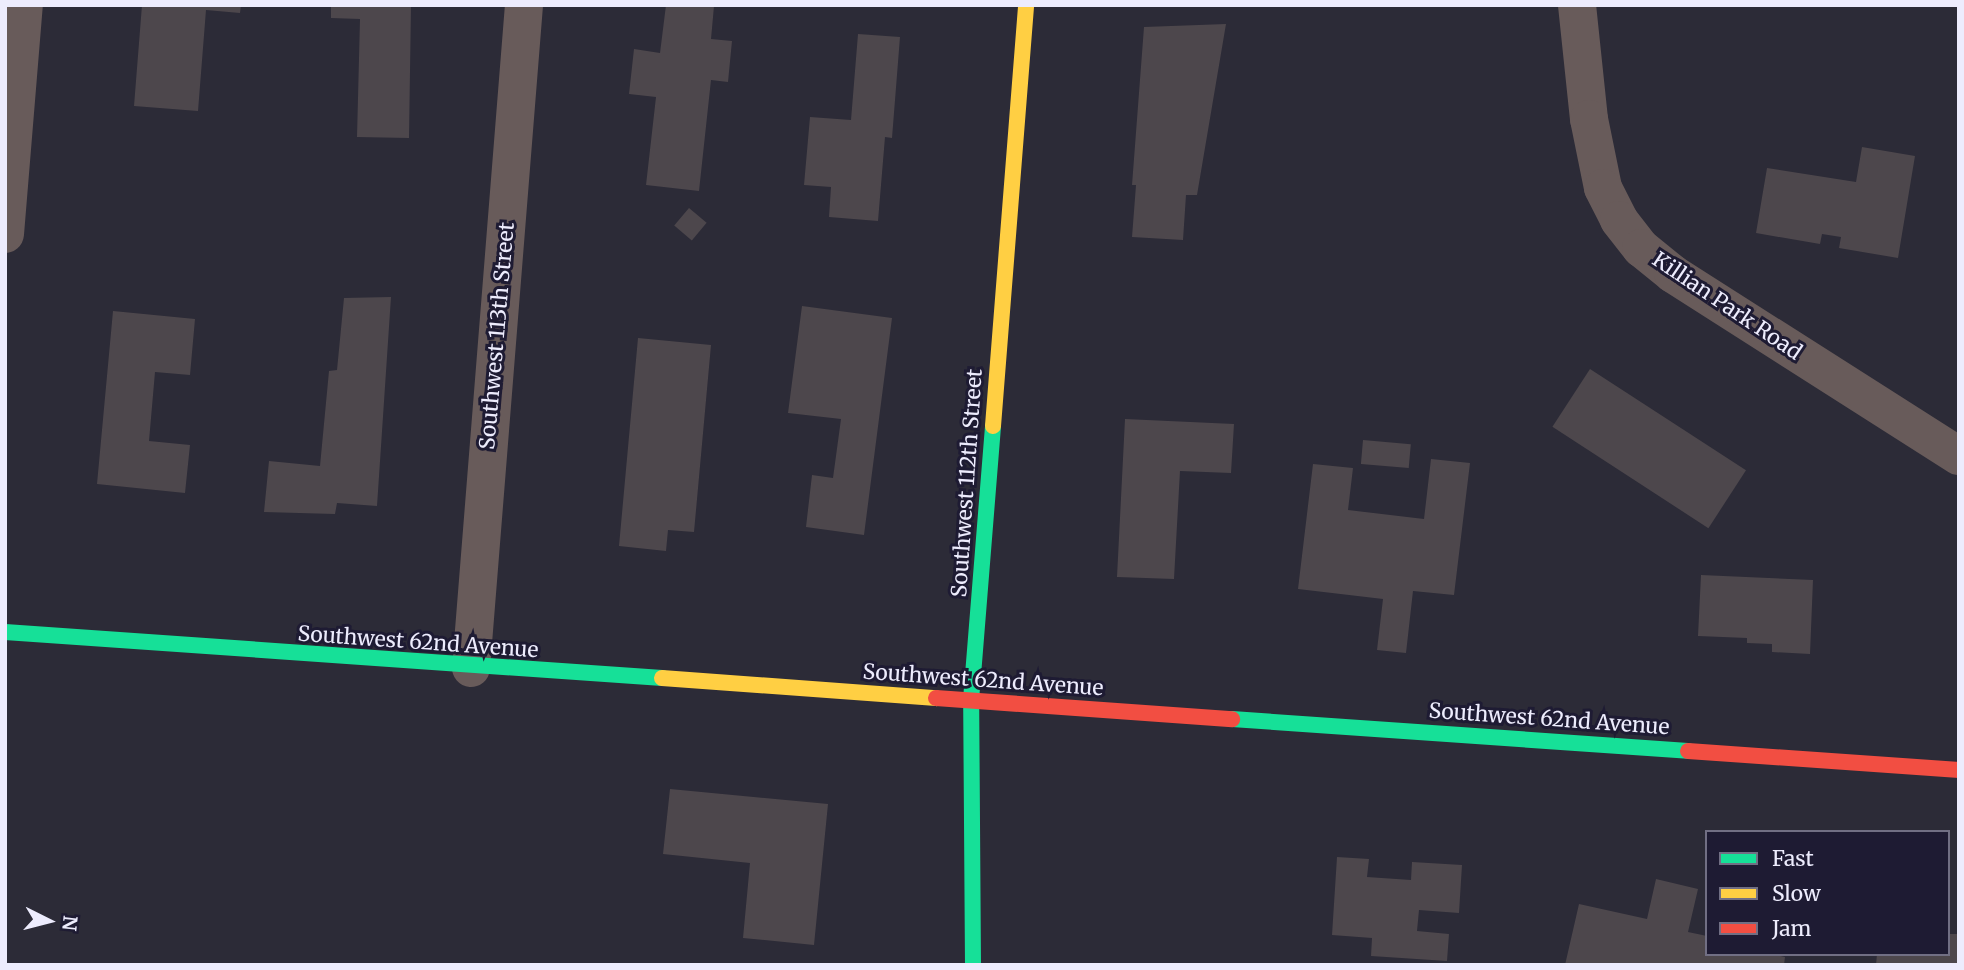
<!DOCTYPE html>
<html>
<head>
<meta charset="utf-8">
<style>
	body { margin:0 }
	#map { position:relative; width:1964px; height:970px; overflow:hidden; background:#2c2b37; font-family:Merriweather,serif }
	div>[style] { position:absolute }
	.building>* { inset:0; background:#4d474c; transform-origin:0 0 }
	.street>* { height:38px; margin:-19px; padding:0 19px; transform-origin:19px; border-radius:19px; background:#685b5a }
	.fast>* { height:16px; margin:-8px; padding:0 8px; transform-origin:8px; border-radius:8px; background:#16e098 }
	.slow>* { height:16px; margin:-8px; padding:0 8px; transform-origin:8px; border-radius:8px; background:#ffcf43 }
	.jam>* { height:16px; margin:-8px; padding:0 8px; transform-origin:8px; border-radius:8px; background:#f24e42 }
	span { translate:-50% -50%; white-space:nowrap; text-align:center; line-height:1.15; -webkit-text-stroke:6px #1e1b33; paint-order:stroke }
	.street-label { font-size:21px; color:#edecfd }
	.frame { position:absolute; inset:0; border:7px solid #edecfd; pointer-events:none }
	.legend { position:absolute; left:1705px; top:830px; width:245px; height:126px; box-sizing:border-box; background:#1e1b33; border:2px solid #716f84; margin:0; padding:9px 12px; list-style:none; font-size:21px; color:#edecfd }
	.legend li { display:flex; align-items:center; gap:14px; height:35px }
	.legend b { width:35px; border:2px solid #716f84 }
	.north { position:absolute; left:14px; top:886px; width:70px; height:70px; -webkit-text-stroke:5px #1e1b33; paint-order:stroke; rotate:96deg; font-size:19px; font-weight:700; line-height:28px; text-align:center; color:#edecfd }
	.north::after { content:''; display:block; margin:auto; width:24px; height:32px; background:#edecfd; clip-path:polygon(50% 0,100% 100%,50% 72%,0 100%) }
</style>
</head>
<body>
<div id="map">
	<div class="building">
		<i style="clip-path:polygon(142px 5px,241px 5px,240px 13px,206px 10px,198px 111px,134px 106px)"></i>
		<i style="clip-path:polygon(331px 5px,411px 5px,409px 138px,357px 137px,360px 19px,331px 18px)"></i>
		<i style="clip-path:polygon(666px 5px,714px 6px,711px 39px,732px 41px,728px 82px,711px 80px,699px 191px,646px 185px,656px 97px,629px 94px,634px 49px,660px 53px)"></i>
		<i style="clip-path:polygon(1226px 24px,1197px 195px,1186px 195px,1183px 240px,1132px 237px,1136px 185px,1132px 185px,1144px 27px)"></i>
		<i style="clip-path:polygon(858px 34px,900px 37px,892px 138px,885px 137px,878px 221px,829px 217px,831px 187px,804px 185px,810px 117px,851px 120px)"></i>
		<i style="clip-path:polygon(1862px 147px,1915px 156px,1898px 258px,1839px 248px,1841px 237px,1822px 234px,1820px 244px,1756px 233px,1767px 168px,1856px 182px)"></i>
		<i style="left:689px;top:208px;width:23px;height:23px;rotate:40deg"></i>
		<i style="clip-path:polygon(391px 297px,377px 506px,337px 503px,335px 514px,264px 512px,269px 461px,320px 466px,329px 371px,337px 370px,344px 298px)"></i>
		<i style="clip-path:polygon(802px 306px,892px 318px,864px 535px,806px 527px,812px 475px,833px 478px,841px 419px,788px 413px)"></i>
		<i style="clip-path:polygon(113px 311px,195px 319px,190px 375px,155px 372px,149px 441px,190px 445px,185px 493px,97px 484px)"></i>
		<i style="clip-path:polygon(638px 338px,711px 345px,694px 532px,668px 530px,666px 551px,619px 546px)"></i>
		<i style="left:1590px;top:369px;width:186px;height:69px;rotate:33deg"></i>
		<i style="clip-path:polygon(1125px 419px,1234px 424px,1231px 473px,1180px 471px,1174px 579px,1117px 577px)"></i>
		<i style="left:1363px;top:440px;width:48px;height:24px;rotate:5deg"></i>
		<i style="clip-path:polygon(1431px 459px,1470px 463px,1454px 595px,1413px 591px,1406px 653px,1377px 650px,1383px 599px,1298px 589px,1313px 464px,1353px 468px,1348px 510px,1424px 519px)"></i>
		<i style="clip-path:polygon(1701px 575px,1813px 580px,1810px 654px,1772px 652px,1772px 644px,1747px 643px,1747px 638px,1698px 636px)"></i>
		<i style="clip-path:polygon(670px 789px,828px 804px,814px 945px,743px 938px,750px 863px,663px 854px)"></i>
		<i style="clip-path:polygon(1337px 857px,1369px 859px,1367px 877px,1411px 880px,1412px 862px,1462px 865px,1459px 913px,1419px 910px,1417px 931px,1449px 934px,1447px 961px,1371px 956px,1372px 938px,1332px 935px)"></i>
		<i style="clip-path:polygon(1656px 879px,1698px 889px,1688px 932px,1707px 936px,1707px 954px,1772px 954px,1785px 957px,1784px 965px,1565px 965px,1579px 904px,1647px 919px)"></i>
		<i style="clip-path:polygon(1948px 934px,1959px 934px,1959px 965px,1876px 965px,1877px 954px,1948px 954px)"></i>
	</div>
	<div class="street">
		<i style="left:1577px;top:5px;width:115px;rotate:84deg"></i>
		<i style="left:1589px;top:119px;width:70px;rotate:78.5deg"></i>
		<i style="left:1603px;top:188px;width:36px;rotate:63deg"></i>
		<i style="left:1619px;top:220px;width:36px;rotate:52deg"></i>
		<i style="left:1641px;top:248px;width:41px;rotate:39.1deg"></i>
		<i style="left:1673px;top:274px;width:339px;rotate:32.5deg"></i>
		<i style="left:5px;top:234px;width:230px;rotate:-85.3deg"></i>
		<i style="left:471px;top:668px;width:665px;rotate:-85.43deg"></i>
	</div>
	<div class="fast">
		<i style="left:5px;top:632px;width:659px;rotate:4.01deg"></i>
		<i style="left:1232px;top:719px;width:457px;rotate:4deg"></i>
		<i style="left:973px;top:965px;width:265px;rotate:-90.4deg"></i>
		<i style="left:971px;top:700px;width:275px;rotate:-85.4deg"></i>
	</div>
	<div class="slow">
		<i style="left:993px;top:426px;width:422px;rotate:-85.5deg"></i>
		<i style="left:662px;top:678px;width:275px;rotate:4.2deg"></i>
	</div>
	<div class="jam">
		<i style="left:936px;top:698px;width:297px;rotate:4.1deg"></i>
		<i style="left:1688px;top:751px;width:272px;rotate:4deg"></i>
	</div>
	<div class="street-label">
		<span style="left:1727px;top:306px;rotate:34deg">Killian Park Road</span>
		<span style="left:497px;top:336px;rotate:-85deg">Southwest 113th Street</span>
		<span style="left:967px;top:483px;rotate:-86deg">Southwest 112th Street</span>
		<span style="left:418px;top:642px;rotate:4deg">Southwest 62nd Avenue</span>
		<span style="left:983px;top:680px;rotate:4deg">Southwest 62nd Avenue</span>
		<span style="left:1549px;top:719px;rotate:4deg">Southwest 62nd Avenue</span>
	</div>
	<div class="frame"></div>
	<ul class="legend">
	<li><b style="height:9px;background:#16e098"></b>Fast</li>
	<li><b style="height:9px;background:#ffcf43"></b>Slow</li>
	<li><b style="height:9px;background:#f24e42"></b>Jam</li>
	</ul>
	<div class="north">N</div>
</div>
</body>
</html>
